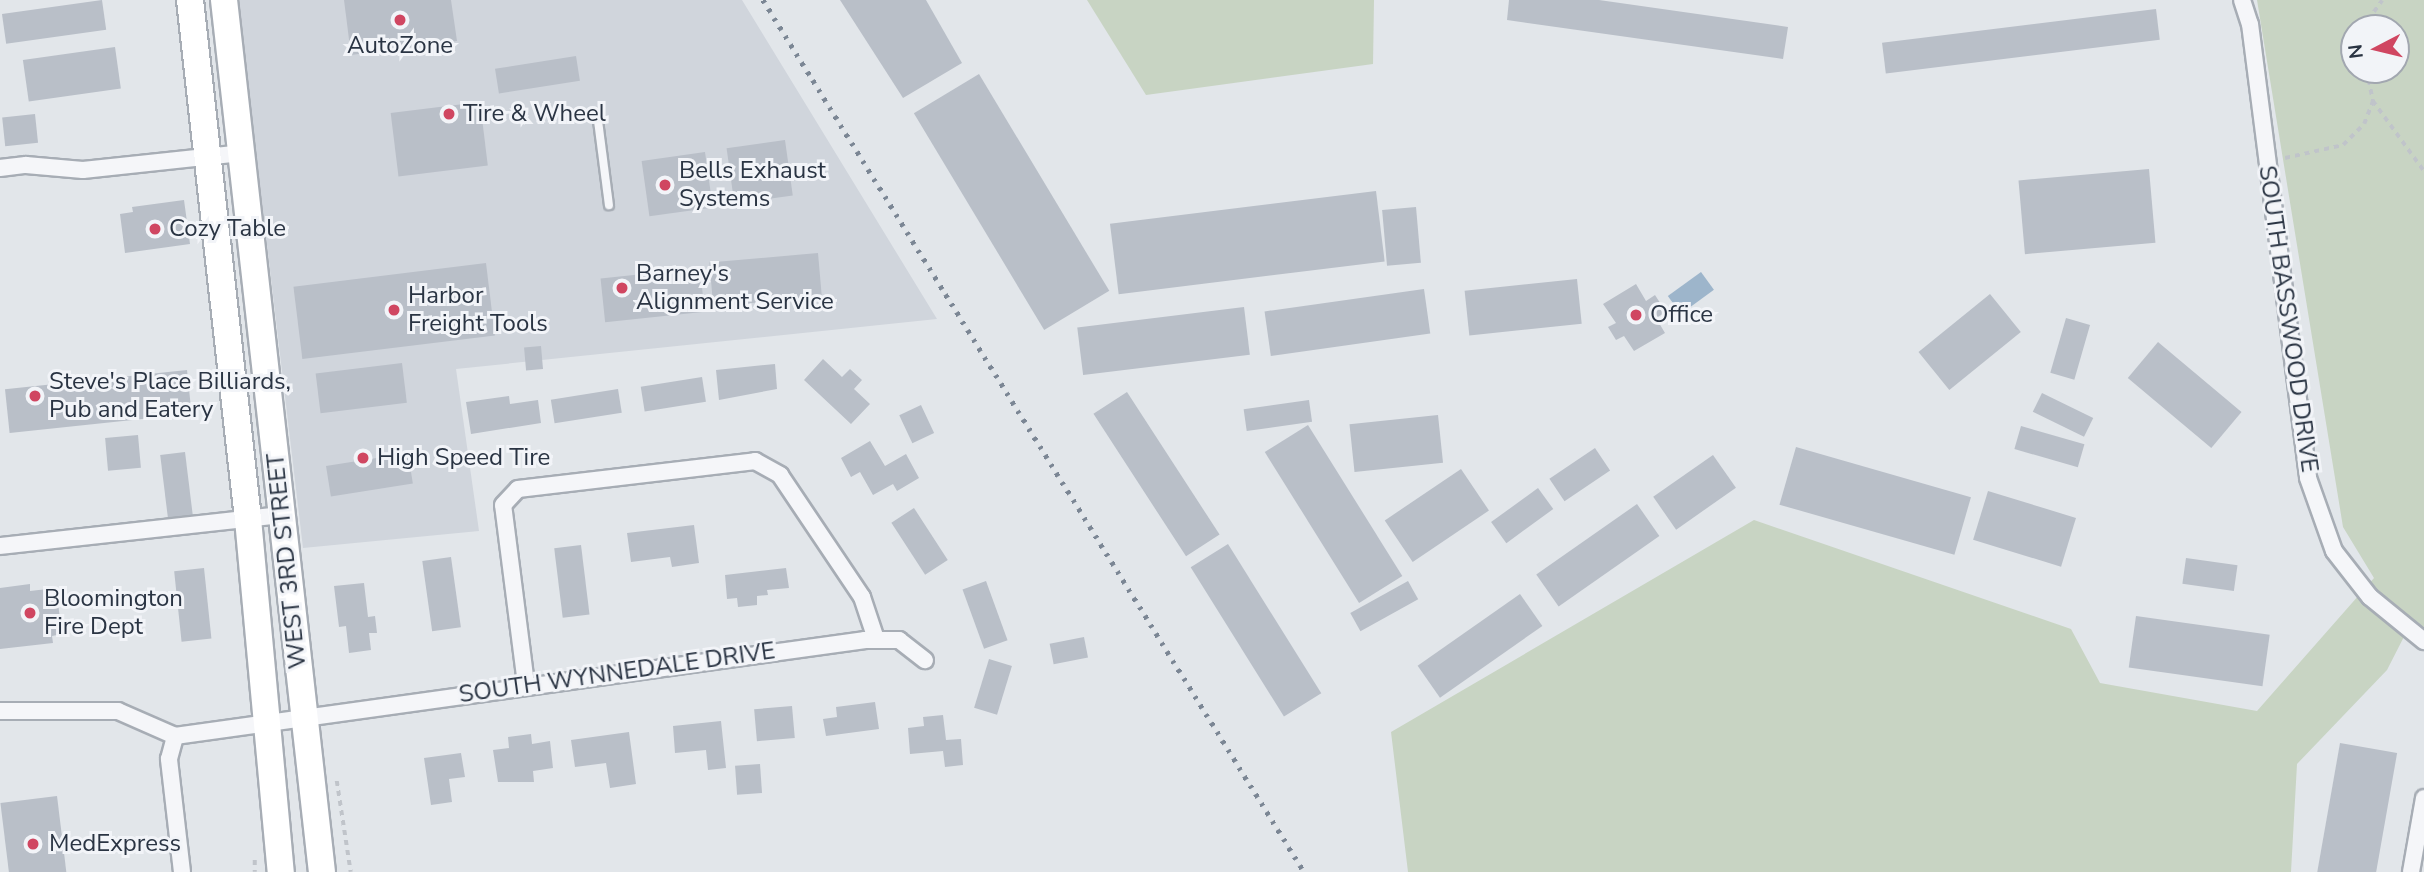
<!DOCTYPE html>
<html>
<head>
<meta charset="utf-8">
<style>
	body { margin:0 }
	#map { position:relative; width:2424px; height:872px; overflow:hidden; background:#e2e6ea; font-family:"Nunito Sans",sans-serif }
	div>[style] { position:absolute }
	.built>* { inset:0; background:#d0d5dc }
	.green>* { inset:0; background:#c8d4c3 }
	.water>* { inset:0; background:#9db5cb; transform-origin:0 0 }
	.building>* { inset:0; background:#b9bfc8; transform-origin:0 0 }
	.path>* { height:3.5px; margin-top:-1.75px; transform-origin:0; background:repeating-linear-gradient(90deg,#c0c4ca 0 5px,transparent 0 10px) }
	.roads { filter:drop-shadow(2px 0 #a7adb5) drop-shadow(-2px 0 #a7adb5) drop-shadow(0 2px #a7adb5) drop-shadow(0 -2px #a7adb5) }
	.service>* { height:8px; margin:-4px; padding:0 4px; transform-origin:4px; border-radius:4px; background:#f5f6f9 }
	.minor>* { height:16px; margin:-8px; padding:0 8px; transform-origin:8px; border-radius:8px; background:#f5f6f9 }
	.primary>* { height:26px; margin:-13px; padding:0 13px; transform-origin:13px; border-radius:13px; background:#fff }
	.rail>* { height:5px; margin-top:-2.5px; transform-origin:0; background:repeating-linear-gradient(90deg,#7b8694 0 3.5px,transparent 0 10.5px) }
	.dots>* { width:19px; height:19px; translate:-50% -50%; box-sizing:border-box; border:4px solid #f2f4f8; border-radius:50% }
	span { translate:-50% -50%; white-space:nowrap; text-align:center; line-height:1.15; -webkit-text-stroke:6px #f2f4f8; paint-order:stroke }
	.poi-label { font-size:24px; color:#2a3443 }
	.left { translate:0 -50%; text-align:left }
	.street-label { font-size:24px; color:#2a3443 }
	.north { position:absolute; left:2340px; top:14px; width:70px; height:70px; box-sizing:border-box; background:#f2f4f8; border:2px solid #a2a7b0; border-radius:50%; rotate:263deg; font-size:19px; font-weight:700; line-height:28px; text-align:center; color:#2a3443 }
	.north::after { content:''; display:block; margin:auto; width:24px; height:32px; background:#d04661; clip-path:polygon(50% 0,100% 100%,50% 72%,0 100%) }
</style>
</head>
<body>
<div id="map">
	<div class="built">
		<i style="clip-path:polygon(238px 0,742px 0,937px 319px,456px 369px,479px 531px,303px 548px)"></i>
	</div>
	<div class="green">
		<i style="clip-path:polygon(1087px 0,1374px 0,1373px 64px,1146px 95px)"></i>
		<i style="clip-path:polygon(evenodd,2257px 0,2424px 0,2424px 627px,2412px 621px,2387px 670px,2297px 764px,2291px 872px,1408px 872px,1391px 732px,1754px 520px,2071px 629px,2100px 683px,2257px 711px,2374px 578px,2343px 527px,2257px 0,2354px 28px,2396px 28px,2396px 70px,2354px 70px,2354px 28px)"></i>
	</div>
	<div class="water">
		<i style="left:1701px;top:272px;width:22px;height:41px;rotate:54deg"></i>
	</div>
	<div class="building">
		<i style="left:102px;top:0;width:30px;height:101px;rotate:82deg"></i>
		<i style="clip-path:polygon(344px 0,451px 0,457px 41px,351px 55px)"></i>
		<i style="clip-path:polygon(840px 0,926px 0,962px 63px,903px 98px)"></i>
		<i style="clip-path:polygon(1509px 0,1599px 0,1788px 27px,1783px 59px,1507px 20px)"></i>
		<i style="left:2156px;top:9px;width:31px;height:276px;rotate:83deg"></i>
		<i style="left:115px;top:47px;width:42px;height:93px;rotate:82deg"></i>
		<i style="left:576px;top:56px;width:25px;height:82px;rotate:81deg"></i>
		<i style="left:979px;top:74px;width:253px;height:76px;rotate:59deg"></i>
		<i style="left:480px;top:102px;width:64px;height:90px;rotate:83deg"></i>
		<i style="left:35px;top:114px;width:29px;height:33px;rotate:84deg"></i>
		<i style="left:785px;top:140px;width:56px;height:59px;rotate:82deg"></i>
		<i style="left:705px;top:152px;width:56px;height:64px;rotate:82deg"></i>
		<i style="left:2149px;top:169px;width:74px;height:131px;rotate:85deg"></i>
		<i style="left:1376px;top:191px;width:71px;height:268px;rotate:83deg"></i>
		<i style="clip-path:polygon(184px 200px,190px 244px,125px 253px,120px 214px,133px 212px,132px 207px)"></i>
		<i style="left:1416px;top:207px;width:56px;height:34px;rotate:85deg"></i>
		<i style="left:818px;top:253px;width:44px;height:109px;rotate:85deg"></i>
		<i style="left:486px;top:263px;width:73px;height:194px;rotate:83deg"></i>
		<i style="left:700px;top:268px;width:44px;height:100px;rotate:84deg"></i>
		<i style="left:1577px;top:279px;width:45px;height:113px;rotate:84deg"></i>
		<i style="clip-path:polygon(1636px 284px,1646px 301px,1655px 295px,1666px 312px,1656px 318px,1665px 333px,1634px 351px,1624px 336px,1616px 340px,1608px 327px,1616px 323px,1603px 304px)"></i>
		<i style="left:1424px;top:289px;width:45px;height:161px;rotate:82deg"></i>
		<i style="left:1990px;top:294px;width:49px;height:92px;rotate:51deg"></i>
		<i style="left:1244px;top:307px;width:48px;height:168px;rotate:83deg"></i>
		<i style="left:2066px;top:318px;width:25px;height:57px;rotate:16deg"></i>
		<i style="left:2158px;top:342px;width:109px;height:47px;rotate:40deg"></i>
		<i style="left:541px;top:346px;width:23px;height:17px;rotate:85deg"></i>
		<i style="clip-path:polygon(823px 359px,842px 377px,850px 369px,862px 380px,854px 389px,870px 404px,851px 424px,804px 380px)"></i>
		<i style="left:402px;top:363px;width:40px;height:87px;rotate:83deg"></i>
		<i style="clip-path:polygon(775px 364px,777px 389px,719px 400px,716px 370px)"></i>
		<i style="left:187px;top:370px;width:44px;height:183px;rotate:84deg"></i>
		<i style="left:702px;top:377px;width:25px;height:62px;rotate:81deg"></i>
		<i style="left:618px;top:389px;width:24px;height:68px;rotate:81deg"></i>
		<i style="left:1127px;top:392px;width:170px;height:40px;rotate:57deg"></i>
		<i style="left:2042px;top:393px;width:57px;height:21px;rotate:26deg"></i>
		<i style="clip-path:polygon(509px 396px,510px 404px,538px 400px,541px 423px,471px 434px,466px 402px)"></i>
		<i style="left:1309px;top:400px;width:22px;height:66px;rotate:82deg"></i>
		<i style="left:921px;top:405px;width:31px;height:24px;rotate:65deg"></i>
		<i style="left:1438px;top:415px;width:48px;height:89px;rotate:84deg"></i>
		<i style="left:1308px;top:425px;width:178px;height:51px;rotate:58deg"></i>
		<i style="left:2021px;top:426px;width:66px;height:24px;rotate:16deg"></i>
		<i style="left:138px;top:435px;width:33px;height:33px;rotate:85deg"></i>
		<i style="clip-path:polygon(870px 441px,885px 466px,906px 454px,919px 478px,897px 491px,893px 484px,873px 495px,860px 472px,851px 477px,841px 458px)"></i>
		<i style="left:1796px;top:447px;width:182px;height:60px;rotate:16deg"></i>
		<i style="left:1595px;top:448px;width:27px;height:55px;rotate:56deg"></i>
		<i style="left:185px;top:452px;width:64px;height:25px;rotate:83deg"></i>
		<i style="left:408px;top:453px;width:31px;height:83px;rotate:81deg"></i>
		<i style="left:1713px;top:455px;width:40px;height:73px;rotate:55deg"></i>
		<i style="left:1461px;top:469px;width:50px;height:92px;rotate:56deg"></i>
		<i style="left:1538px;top:488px;width:26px;height:58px;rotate:54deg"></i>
		<i style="left:1988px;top:491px;width:92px;height:51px;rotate:17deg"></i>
		<i style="left:1637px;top:504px;width:39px;height:123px;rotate:55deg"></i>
		<i style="left:914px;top:508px;width:62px;height:27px;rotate:57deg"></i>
		<i style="clip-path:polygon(694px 525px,699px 563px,672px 567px,670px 557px,631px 562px,627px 533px)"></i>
		<i style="left:1228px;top:544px;width:176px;height:44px;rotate:58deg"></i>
		<i style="left:581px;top:545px;width:70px;height:27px;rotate:83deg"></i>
		<i style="left:451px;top:557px;width:71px;height:29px;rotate:82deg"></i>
		<i style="left:2186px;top:558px;width:52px;height:26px;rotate:8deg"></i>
		<i style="left:204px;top:568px;width:71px;height:30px;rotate:84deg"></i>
		<i style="clip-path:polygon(786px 568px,789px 588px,767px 590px,768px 595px,757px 596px,757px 605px,738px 607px,737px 598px,727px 599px,725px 575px)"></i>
		<i style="left:986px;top:581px;width:63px;height:25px;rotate:70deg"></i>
		<i style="left:1408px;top:581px;width:21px;height:66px;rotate:61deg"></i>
		<i style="clip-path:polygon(364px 583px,368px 617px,375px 616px,377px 633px,369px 633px,371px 650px,349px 653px,346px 626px,339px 627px,334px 586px)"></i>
		<i style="clip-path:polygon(30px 584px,30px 591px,56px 588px,62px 634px,52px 636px,53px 643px,0 649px,0 588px)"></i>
		<i style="left:1520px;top:594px;width:39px;height:125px;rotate:55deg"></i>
		<i style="left:2136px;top:616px;width:135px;height:52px;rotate:8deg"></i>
		<i style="left:1084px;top:637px;width:21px;height:35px;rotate:79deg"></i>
		<i style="left:989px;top:659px;width:24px;height:51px;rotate:17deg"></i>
		<i style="clip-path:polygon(875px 702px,879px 729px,826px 736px,823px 719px,837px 717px,836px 707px)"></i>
		<i style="left:792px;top:706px;width:32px;height:38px;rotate:85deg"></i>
		<i style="clip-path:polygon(943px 715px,946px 740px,961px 739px,963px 765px,945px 767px,943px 751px,910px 754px,908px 728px,924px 726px,923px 717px)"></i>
		<i style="clip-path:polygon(721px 721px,726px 768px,708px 770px,706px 750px,675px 753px,673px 726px)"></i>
		<i style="clip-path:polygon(629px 732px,636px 784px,610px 788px,606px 763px,575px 767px,571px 740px)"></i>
		<i style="clip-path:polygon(531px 734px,532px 744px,550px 741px,553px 768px,533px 771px,534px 782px,498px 782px,493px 750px,509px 748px,508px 737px)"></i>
		<i style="left:2340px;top:743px;width:58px;height:131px;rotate:10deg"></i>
		<i style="clip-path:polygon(461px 753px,465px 777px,449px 779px,452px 802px,431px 805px,424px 758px)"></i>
		<i style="left:760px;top:764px;width:29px;height:25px;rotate:86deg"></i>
		<i style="left:57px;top:796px;width:77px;height:57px;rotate:83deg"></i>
	</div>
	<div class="path">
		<i style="left:2362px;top:28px;width:34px;rotate:-54deg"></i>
		<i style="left:2367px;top:70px;width:32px;rotate:79deg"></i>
		<i style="left:2285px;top:158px;width:59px;rotate:-12.6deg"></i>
		<i style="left:2343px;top:145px;width:30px;rotate:-45deg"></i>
		<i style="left:2364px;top:124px;width:25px;rotate:-69deg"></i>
		<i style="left:2373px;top:101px;width:87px;rotate:53.9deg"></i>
		<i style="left:337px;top:781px;width:92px;rotate:81.3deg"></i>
		<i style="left:255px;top:860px;width:12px;rotate:90deg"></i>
	</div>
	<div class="roads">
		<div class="service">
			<i style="left:597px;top:113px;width:93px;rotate:82.6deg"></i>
		</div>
		<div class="minor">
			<i style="left:2242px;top:0;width:25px;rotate:72deg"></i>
			<i style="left:2250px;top:24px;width:458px;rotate:82.7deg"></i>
			<i style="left:2308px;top:478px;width:77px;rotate:70.4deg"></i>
			<i style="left:2334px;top:551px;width:58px;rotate:52deg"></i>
			<i style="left:2370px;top:597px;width:70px;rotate:39.2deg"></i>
			<i style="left:0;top:168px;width:26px;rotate:-7deg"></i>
			<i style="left:26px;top:165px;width:57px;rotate:5deg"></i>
			<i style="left:83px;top:170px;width:159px;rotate:-6.1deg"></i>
			<i style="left:0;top:546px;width:284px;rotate:-6.3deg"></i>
			<i style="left:526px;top:684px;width:180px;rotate:-97.3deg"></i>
			<i style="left:503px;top:505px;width:22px;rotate:-47deg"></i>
			<i style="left:518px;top:489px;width:239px;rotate:-6.7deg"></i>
			<i style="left:755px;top:461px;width:29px;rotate:29deg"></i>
			<i style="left:780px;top:475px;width:147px;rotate:56.1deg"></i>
			<i style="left:862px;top:597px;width:44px;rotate:71.6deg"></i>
			<i style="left:0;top:711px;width:118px"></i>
			<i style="left:118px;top:711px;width:62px;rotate:23.7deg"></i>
			<i style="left:182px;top:872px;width:114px;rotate:-96.6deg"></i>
			<i style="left:169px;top:759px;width:24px;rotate:-75deg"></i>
			<i style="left:175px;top:736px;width:697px;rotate:-7.92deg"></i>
			<i style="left:865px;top:640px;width:34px"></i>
			<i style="left:899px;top:640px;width:33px;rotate:38deg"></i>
			<i style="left:2411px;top:872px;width:75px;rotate:-80deg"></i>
		</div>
		<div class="primary">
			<i style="left:190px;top:0;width:522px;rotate:83.62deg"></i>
			<i style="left:248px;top:519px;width:355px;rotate:84.7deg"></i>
			<i style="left:224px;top:0;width:877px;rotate:83.59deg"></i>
		</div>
	</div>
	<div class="rail">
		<i style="left:763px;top:0;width:1026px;rotate:58.18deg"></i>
	</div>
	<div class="dots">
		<i style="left:400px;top:20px;background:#d04661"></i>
		<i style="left:449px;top:114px;background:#d04661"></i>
		<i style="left:665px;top:185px;background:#d04661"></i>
		<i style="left:155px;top:229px;background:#d04661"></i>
		<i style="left:622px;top:288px;background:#d04661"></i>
		<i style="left:394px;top:310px;background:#d04661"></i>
		<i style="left:1636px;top:315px;background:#d04661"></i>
		<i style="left:35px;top:396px;background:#d04661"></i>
		<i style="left:363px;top:458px;background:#d04661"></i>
		<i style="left:30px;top:613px;background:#d04661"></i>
		<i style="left:33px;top:844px;background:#d04661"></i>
	</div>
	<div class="poi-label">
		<span style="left:400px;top:46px">AutoZone</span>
		<span class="left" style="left:463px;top:114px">Tire &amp; Wheel</span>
		<span class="left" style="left:679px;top:185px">Bells Exhaust<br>Systems</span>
		<span class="left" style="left:169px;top:229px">Cozy Table</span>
		<span class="left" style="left:636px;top:288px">Barney's<br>Alignment Service</span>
		<span class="left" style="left:408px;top:310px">Harbor<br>Freight Tools</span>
		<span class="left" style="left:1650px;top:315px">Office</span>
		<span class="left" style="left:49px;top:396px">Steve's Place Billiards,<br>Pub and Eatery</span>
		<span class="left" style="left:377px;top:458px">High Speed Tire</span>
		<span class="left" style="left:44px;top:613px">Bloomington<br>Fire Dept</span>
		<span class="left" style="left:49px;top:844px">MedExpress</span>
	</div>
	<div class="street-label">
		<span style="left:2288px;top:319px;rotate:82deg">SOUTH BASSWOOD DRIVE</span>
		<span style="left:287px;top:561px;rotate:-96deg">WEST 3RD STREET</span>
		<span style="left:617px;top:673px;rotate:-8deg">SOUTH WYNNEDALE DRIVE</span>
	</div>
	<div class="north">N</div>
</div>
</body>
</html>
